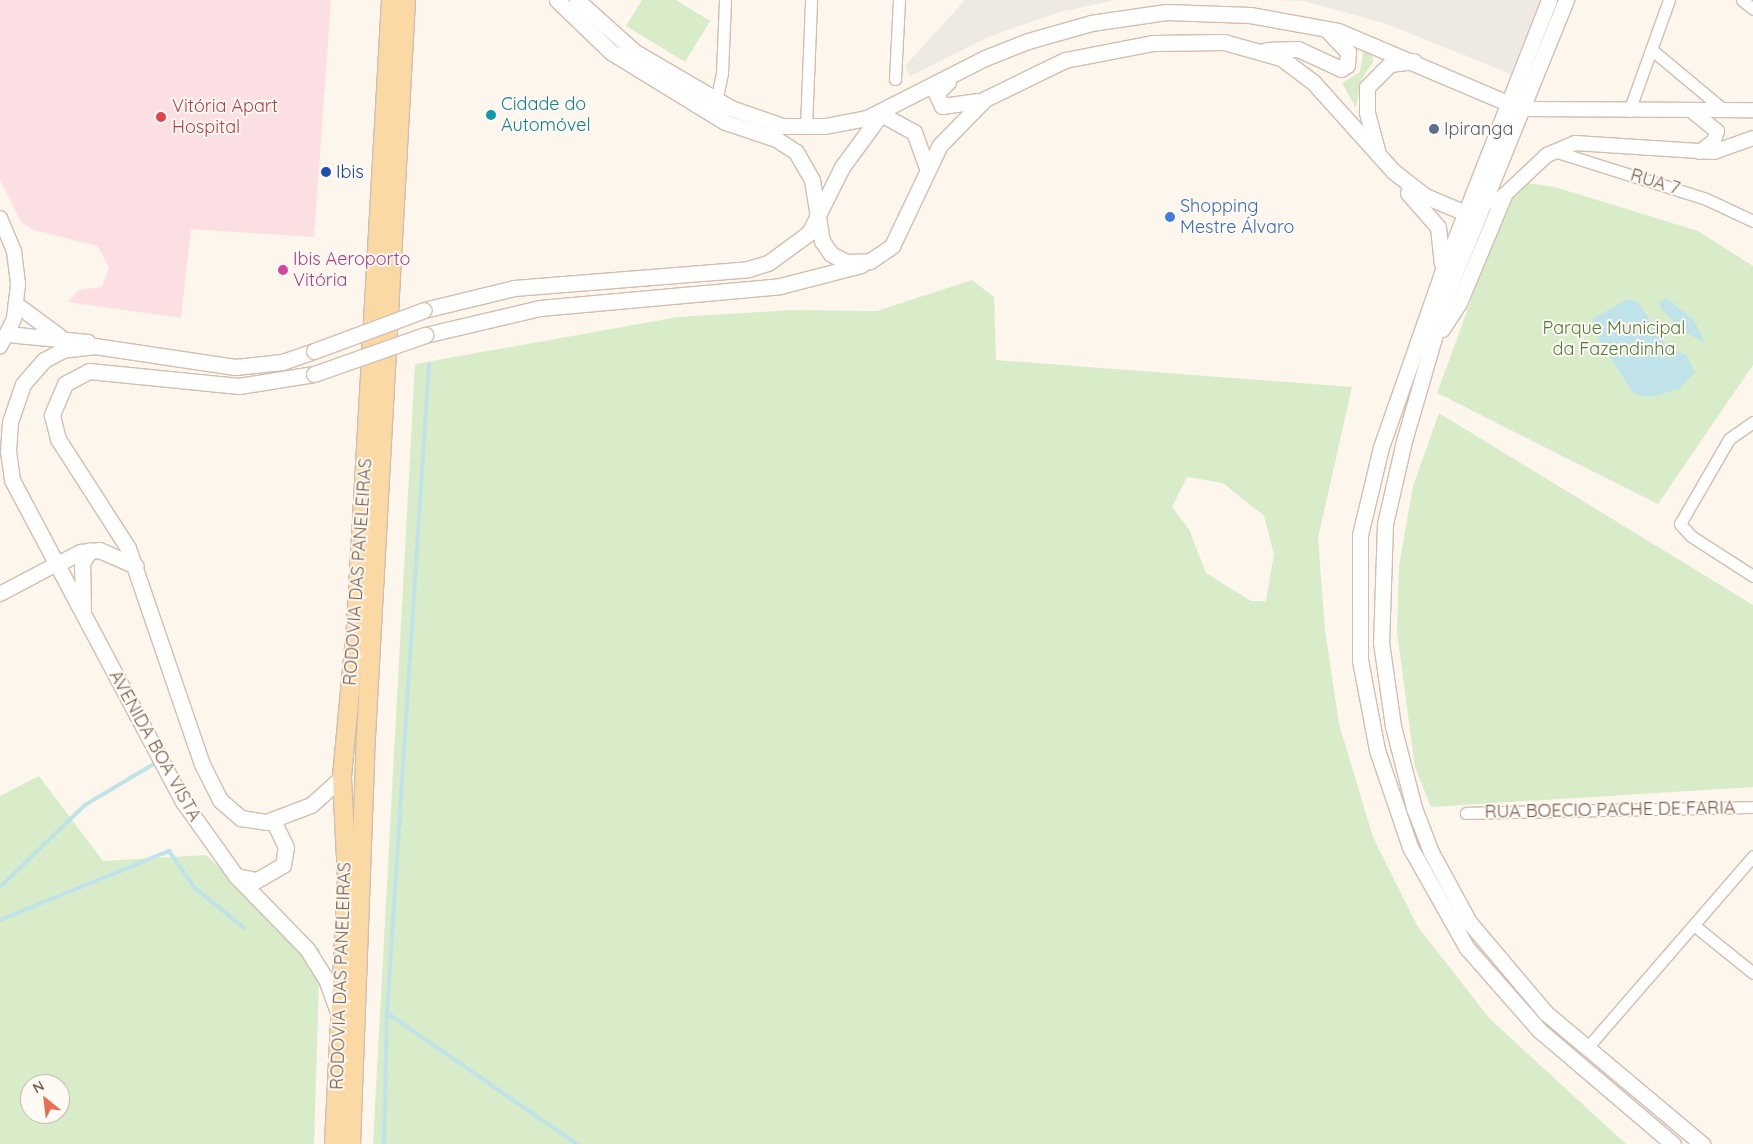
<!DOCTYPE html>
<html>
<head>
<meta charset="utf-8">
<style>
	body { margin:0 }
	#map { position:relative; width:1753px; height:1144px; overflow:hidden; background:#fdf6ec; font-family:Quicksand,sans-serif }
	div>[style] { position:absolute }
	.industrial>* { inset:0; background:#efe9e4 }
	.medical>* { inset:0; background:#fbdfe3 }
	.green>* { inset:0; background:#d8ecc9 }
	.water>* { inset:0; background:#bfe3e8 }
	.stream>* { height:4px; margin:-2px; padding:0 2px; transform-origin:2px; border-radius:2px; background:#bfe3e8 }
	.roads { filter:drop-shadow(1px 0 #d1beb0) drop-shadow(-1px 0 #d1beb0) drop-shadow(0 1px #d1beb0) drop-shadow(0 -1px #d1beb0) }
	.minor>* { height:11px; margin:-5.5px; padding:0 5.5px; transform-origin:5.5px; border-radius:5.5px; background:#fff }
	.tertiary>* { height:14px; margin:-7px; padding:0 7px; transform-origin:7px; border-radius:7px; background:#fff }
	.secondary>* { height:15px; margin:-7.5px; padding:0 7.5px; transform-origin:7.5px; border-radius:7.5px; background:#fff }
	.primary>* { height:18px; margin:-9px; padding:0 9px; transform-origin:9px; border-radius:9px; background:#fbd9a5 }
	.bridges { filter:drop-shadow(1px 0 #d6c0b0) drop-shadow(-1px 0 #d6c0b0) drop-shadow(0 1px #d6c0b0) drop-shadow(0 -1px #d6c0b0) }
	.secondary-bridge>* { height:15px; margin:-7.5px; padding:0 7.5px; transform-origin:7.5px; border-radius:7.5px; background:#fff }
	.dots>* { width:14px; height:14px; translate:-50% -50%; box-sizing:border-box; border:2px solid #fffaf3; border-radius:50% }
	span { translate:-50% -50%; white-space:nowrap; text-align:center; line-height:1.15; -webkit-text-stroke:4px #fffaf3; paint-order:stroke }
	.culture-label { font-size:18px; color:#0d838f }
	.left { translate:0 -50%; text-align:left }
	.health-label { font-size:18px; color:#be3a42 }
	.service-label { font-size:18px; color:#4e5e75 }
	.transit-label { font-size:18px; color:#164399 }
	.street-label { font-size:18px; color:#7a5c4d }
	.shop-label { font-size:18px; color:#366cbe }
	.hotel-label { font-size:18px; color:#b23c85 }
	.park-label { font-size:18px; color:#537a41 }
	.north { position:absolute; left:20px; top:1074px; width:50px; height:50px; box-sizing:border-box; background:#fffaf3; border:1px solid #cabbb1; border-radius:50%; rotate:331deg; font-size:14px; font-weight:700; line-height:20px; text-align:center; color:#7a5c4d }
	.north::after { content:''; display:block; margin:auto; width:18px; height:22px; background:#e76f51; clip-path:polygon(50% 0,100% 100%,50% 72%,0 100%) }
</style>
</head>
<body>
<div id="map">
	<div class="industrial">
		<i style="clip-path:polygon(965px 0,1115px 0,1060px 12px,991px 36px,910px 76px,905px 66px)"></i>
		<i style="clip-path:polygon(1271px 0,1540px 0,1511px 74px,1387px 24px,1303px 1px)"></i>
	</div>
	<div class="medical">
		<i style="clip-path:polygon(0 0,331px 0,314px 237px,191px 229px,181px 318px,68px 302px,79px 290px,102px 287px,109px 268px,98px 246px,33px 230px,21px 222px,0 179px)"></i>
	</div>
	<div class="green">
		<i style="clip-path:polygon(642px 0,676px 0,710px 21px,685px 62px,626px 26px)"></i>
		<i style="clip-path:polygon(1364px 48px,1372px 53px,1373px 62px,1361px 80px,1356px 108px,1342px 83px,1360px 72px)"></i>
		<i style="clip-path:polygon(1526px 183px,1555px 187px,1698px 231px,1753px 266px,1753px 365px,1658px 504px,1437px 393px,1507px 202px)"></i>
		<i style="clip-path:polygon(evenodd,972px 280px,994px 297px,996px 360px,1352px 387px,1318px 538px,1325px 630px,1339px 724px,1373px 837px,1418px 927px,1490px 1019px,1626px 1144px,373px 1144px,415px 364px,678px 317px,793px 310px,877px 311px,972px 280px,1187px 477px,1223px 483px,1264px 516px,1274px 554px,1266px 601px,1251px 601px,1206px 573px,1189px 529px,1172px 507px,1187px 477px)"></i>
		<i style="clip-path:polygon(1439px 413px,1753px 605px,1753px 787px,1431px 807px,1415px 767px,1397px 632px,1399px 566px,1413px 486px)"></i>
		<i style="clip-path:polygon(evenodd,39px 776px,103px 861px,206px 855px,284px 927px,320px 949px,314px 1144px,0 1144px,0 796px,39px 776px,30px 1084px,60px 1084px,60px 1114px,30px 1114px,30px 1084px)"></i>
	</div>
	<div class="water">
		<i style="clip-path:polygon(1666px 298px,1694px 320px,1705px 343px,1681px 330px,1662px 310px,1659px 302px)"></i>
		<i style="clip-path:polygon(1627px 299px,1638px 302px,1666px 346px,1686px 355px,1695px 372px,1679px 389px,1651px 397px,1634px 394px,1594px 332px,1593px 319px)"></i>
	</div>
	<div class="stream">
		<i style="left:0;top:887px;width:118px;rotate:-44deg"></i>
		<i style="left:85px;top:805px;width:78px;rotate:-30.8deg"></i>
		<i style="left:0;top:920px;width:183px;rotate:-22.2deg"></i>
		<i style="left:169px;top:851px;width:45px;rotate:54.9deg"></i>
		<i style="left:195px;top:888px;width:63px;rotate:39.2deg"></i>
		<i style="left:387px;top:1013px;width:231px;rotate:34.6deg"></i>
		<i style="left:384px;top:1144px;width:131px;rotate:-88.7deg"></i>
		<i style="left:387px;top:1013px;width:650px;rotate:-86.3deg"></i>
	</div>
	<div class="roads">
		<div class="minor">
			<i style="left:1742px;top:0;width:14px;rotate:39deg"></i>
			<i style="left:1652px;top:50px;width:94px;rotate:39.8deg"></i>
			<i style="left:895px;top:79px;width:79px;rotate:-87.1deg"></i>
			<i style="left:715px;top:106px;width:34px;rotate:-78deg"></i>
			<i style="left:722px;top:73px;width:73px;rotate:-87.6deg"></i>
			<i style="left:1629px;top:111px;width:118px;rotate:-70.2deg"></i>
			<i style="left:806px;top:127px;width:127px;rotate:-87.7deg"></i>
			<i style="left:1554px;top:151px;width:159px;rotate:17.5deg"></i>
			<i style="left:1706px;top:199px;width:52px;rotate:25.1deg"></i>
			<i style="left:1753px;top:422px;width:29px;rotate:145deg"></i>
			<i style="left:1729px;top:439px;width:98px;rotate:120deg"></i>
			<i style="left:1680px;top:524px;width:16px;rotate:47deg"></i>
			<i style="left:1691px;top:536px;width:74px;rotate:32.8deg"></i>
			<i style="left:1466px;top:813px;width:287px;rotate:-1.2deg"></i>
			<i style="left:1696px;top:927px;width:73px;rotate:38.9deg"></i>
			<i style="left:1586px;top:1049px;width:255px;rotate:-49.1deg"></i>
		</div>
		<div class="tertiary">
			<i style="left:1525px;top:109px;width:228px;rotate:0.3deg"></i>
			<i style="left:1692px;top:111px;width:32px;rotate:39deg"></i>
			<i style="left:1717px;top:131px;width:10px;rotate:107deg"></i>
			<i style="left:1714px;top:141px;width:18px;rotate:142deg"></i>
			<i style="left:1496px;top:203px;width:70px;rotate:-43.3deg"></i>
			<i style="left:1547px;top:155px;width:30px;rotate:-23deg"></i>
			<i style="left:1575px;top:143px;width:139px;rotate:3.7deg"></i>
			<i style="left:1714px;top:152px;width:41px;rotate:-19.7deg"></i>
			<i style="left:0;top:218px;width:36px;rotate:67deg"></i>
			<i style="left:14px;top:251px;width:34px;rotate:83deg"></i>
			<i style="left:18px;top:285px;width:34px;rotate:97deg"></i>
			<i style="left:14px;top:319px;width:31px;rotate:117deg"></i>
			<i style="left:0;top:594px;width:64px;rotate:-27.8deg"></i>
		</div>
		<div class="secondary">
			<i style="left:557px;top:0;width:75px;rotate:43.9deg"></i>
			<i style="left:611px;top:52px;width:134px;rotate:31.6deg"></i>
			<i style="left:725px;top:122px;width:54px;rotate:18.4deg"></i>
			<i style="left:776px;top:139px;width:24px;rotate:33deg"></i>
			<i style="left:796px;top:152px;width:32px;rotate:60deg"></i>
			<i style="left:812px;top:180px;width:62px;rotate:80.7deg"></i>
			<i style="left:822px;top:241px;width:16px;rotate:55deg"></i>
			<i style="left:831px;top:254px;width:17px;rotate:28deg"></i>
			<i style="left:846px;top:262px;width:24px;rotate:-2deg"></i>
			<i style="left:870px;top:261px;width:27px;rotate:-34deg"></i>
			<i style="left:892px;top:246px;width:112px;rotate:-64.6deg"></i>
			<i style="left:940px;top:145px;width:64px;rotate:-45.6deg"></i>
			<i style="left:985px;top:99px;width:89px;rotate:-26deg"></i>
			<i style="left:1065px;top:60px;width:90px;rotate:-10.9deg"></i>
			<i style="left:1153px;top:43px;width:71px;rotate:-0.8deg"></i>
			<i style="left:1224px;top:42px;width:59px;rotate:15.7deg"></i>
			<i style="left:1281px;top:58px;width:40px;rotate:37deg"></i>
			<i style="left:1313px;top:82px;width:120px;rotate:48deg"></i>
			<i style="left:1393px;top:171px;width:41px;rotate:38deg"></i>
			<i style="left:1425px;top:196px;width:54px;rotate:22.8deg"></i>
			<i style="left:577px;top:0;width:78px;rotate:41.9deg"></i>
			<i style="left:635px;top:52px;width:111px;rotate:30.3deg"></i>
			<i style="left:731px;top:108px;width:54px;rotate:19.4deg"></i>
			<i style="left:782px;top:126px;width:43px"></i>
			<i style="left:825px;top:126px;width:43px;rotate:-10.8deg"></i>
			<i style="left:867px;top:118px;width:132px;rotate:-27deg"></i>
			<i style="left:985px;top:58px;width:46px;rotate:-21.6deg"></i>
			<i style="left:1028px;top:41px;width:66px;rotate:-15.9deg"></i>
			<i style="left:1091px;top:23px;width:76px;rotate:-8.3deg"></i>
			<i style="left:1166px;top:12px;width:84px;rotate:2deg"></i>
			<i style="left:1250px;top:15px;width:89px;rotate:10.3deg"></i>
			<i style="left:1338px;top:31px;width:194px;rotate:23deg"></i>
			<i style="left:1549px;top:0;width:296px;rotate:111.4deg"></i>
			<i style="left:1441px;top:276px;width:181px;rotate:109.3deg"></i>
			<i style="left:1381px;top:447px;width:90px;rotate:103.4deg"></i>
			<i style="left:1360px;top:535px;width:125px;rotate:90deg"></i>
			<i style="left:1360px;top:660px;width:92px;rotate:79.3deg"></i>
			<i style="left:1377px;top:750px;width:102px;rotate:71.2deg"></i>
			<i style="left:1410px;top:847px;width:116px;rotate:60.6deg"></i>
			<i style="left:1467px;top:948px;width:109px;rotate:48.7deg"></i>
			<i style="left:1539px;top:1030px;width:176px;rotate:40.4deg"></i>
			<i style="left:1566px;top:0;width:316px;rotate:112.1deg"></i>
			<i style="left:1447px;top:293px;width:154px;rotate:106.2deg"></i>
			<i style="left:1404px;top:441px;width:85px;rotate:102.9deg"></i>
			<i style="left:1385px;top:524px;width:118px;rotate:91.9deg"></i>
			<i style="left:1381px;top:642px;width:85px;rotate:81.9deg"></i>
			<i style="left:1393px;top:726px;width:85px;rotate:75.6deg"></i>
			<i style="left:1414px;top:808px;width:47px;rotate:68.9deg"></i>
			<i style="left:1431px;top:852px;width:80px;rotate:61.5deg"></i>
			<i style="left:1469px;top:922px;width:119px;rotate:49.8deg"></i>
			<i style="left:1546px;top:1013px;width:204px;rotate:40deg"></i>
			<i style="left:1266px;top:50px;width:32px;rotate:-2deg"></i>
			<i style="left:1298px;top:49px;width:47px;rotate:24.9deg"></i>
			<i style="left:1341px;top:69px;width:7px;rotate:-34deg"></i>
			<i style="left:1347px;top:65px;width:13px;rotate:-86deg"></i>
			<i style="left:1348px;top:52px;width:29px;rotate:-134deg"></i>
			<i style="left:948px;top:82px;width:16px;rotate:137deg"></i>
			<i style="left:936px;top:93px;width:14px;rotate:65deg"></i>
			<i style="left:942px;top:106px;width:35px;rotate:-8deg"></i>
			<i style="left:1377px;top:150px;width:39px;rotate:-105deg"></i>
			<i style="left:1367px;top:112px;width:25px;rotate:-90deg"></i>
			<i style="left:1367px;top:87px;width:33px;rotate:-45deg"></i>
			<i style="left:1390px;top:64px;width:24px;rotate:-7deg"></i>
			<i style="left:1408px;top:193px;width:45px;rotate:48.6deg"></i>
			<i style="left:1438px;top:227px;width:36px;rotate:84deg"></i>
			<i style="left:17px;top:305px;width:52px;rotate:36.4deg"></i>
			<i style="left:424px;top:310px;width:93px;rotate:-13.7deg"></i>
			<i style="left:514px;top:288px;width:235px;rotate:-4.6deg"></i>
			<i style="left:748px;top:269px;width:21px;rotate:-17deg"></i>
			<i style="left:768px;top:263px;width:51px;rotate:-36.2deg"></i>
			<i style="left:809px;top:233px;width:74px;rotate:-63.4deg"></i>
			<i style="left:842px;top:167px;width:66px;rotate:-53.7deg"></i>
			<i style="left:881px;top:114px;width:38px;rotate:29deg"></i>
			<i style="left:914px;top:132px;width:38px;rotate:70deg"></i>
			<i style="left:1442px;top:329px;width:31px;rotate:-57deg"></i>
			<i style="left:1459px;top:303px;width:117px;rotate:-67.4deg"></i>
			<i style="left:7px;top:334px;width:81px;rotate:5.6deg"></i>
			<i style="left:425px;top:335px;width:118px;rotate:-13.2deg"></i>
			<i style="left:540px;top:308px;width:241px;rotate:-5.2deg"></i>
			<i style="left:780px;top:286px;width:84px;rotate:-14.5deg"></i>
			<i style="left:314px;top:351px;width:34px;rotate:161deg"></i>
			<i style="left:282px;top:362px;width:47px;rotate:173.9deg"></i>
			<i style="left:235px;top:367px;width:142px;rotate:-171.5deg"></i>
			<i style="left:95px;top:346px;width:32px;rotate:173deg"></i>
			<i style="left:63px;top:350px;width:21px;rotate:152deg"></i>
			<i style="left:44px;top:360px;width:32px;rotate:131deg"></i>
			<i style="left:23px;top:384px;width:40px;rotate:108.9deg"></i>
			<i style="left:10px;top:422px;width:29px;rotate:94deg"></i>
			<i style="left:8px;top:451px;width:29px;rotate:82deg"></i>
			<i style="left:12px;top:480px;width:366px;rotate:62deg"></i>
			<i style="left:184px;top:803px;width:90px;rotate:54.5deg"></i>
			<i style="left:236px;top:876px;width:102px;rotate:45.8deg"></i>
			<i style="left:307px;top:949px;width:36px;rotate:58deg"></i>
			<i style="left:326px;top:979px;width:35px;rotate:70deg"></i>
			<i style="left:314px;top:374px;width:76px;rotate:170.9deg"></i>
			<i style="left:239px;top:386px;width:151px;rotate:-174.3deg"></i>
			<i style="left:89px;top:371px;width:27px;rotate:152deg"></i>
			<i style="left:65px;top:384px;width:34px;rotate:113deg"></i>
			<i style="left:52px;top:415px;width:25px;rotate:76deg"></i>
			<i style="left:58px;top:439px;width:130px;rotate:57.3deg"></i>
			<i style="left:128px;top:548px;width:228px;rotate:71.1deg"></i>
			<i style="left:202px;top:764px;width:40px;rotate:63.4deg"></i>
			<i style="left:220px;top:800px;width:28px;rotate:41deg"></i>
			<i style="left:241px;top:818px;width:25px;rotate:9deg"></i>
			<i style="left:266px;top:822px;width:48px;rotate:-20.7deg"></i>
			<i style="left:311px;top:805px;width:42px;rotate:-42.1deg"></i>
			<i style="left:57px;top:564px;width:27px;rotate:-27deg"></i>
			<i style="left:81px;top:552px;width:18px;rotate:-6deg"></i>
			<i style="left:99px;top:550px;width:40px;rotate:23.4deg"></i>
			<i style="left:83px;top:609px;width:46px;rotate:-91.2deg"></i>
			<i style="left:82px;top:563px;width:15px;rotate:-58deg"></i>
			<i style="left:236px;top:876px;width:21px;rotate:11deg"></i>
			<i style="left:257px;top:880px;width:30px;rotate:-30deg"></i>
			<i style="left:283px;top:865px;width:18px;rotate:-81deg"></i>
			<i style="left:286px;top:847px;width:30px;rotate:-116deg"></i>
		</div>
		<div class="primary">
			<i style="left:334px;top:1144px;width:267px;rotate:-87.2deg"></i>
			<i style="left:347px;top:877px;width:100px;rotate:-92.9deg"></i>
			<i style="left:342px;top:777px;width:152px;rotate:-84.7deg"></i>
			<i style="left:356px;top:626px;width:627px;rotate:-86.8deg"></i>
			<i style="left:351px;top:1144px;width:389px;rotate:-87.9deg"></i>
			<i style="left:365px;top:755px;width:756px;rotate:-86.89deg"></i>
		</div>
	</div>
	<div class="bridges">
		<div class="secondary-bridge">
			<i style="left:314px;top:351px;width:117px;rotate:-20.4deg"></i>
			<i style="left:314px;top:374px;width:118px;rotate:-19.4deg"></i>
		</div>
	</div>
	<div class="dots">
		<i style="left:491px;top:115px;background:#0f9aa8"></i>
		<i style="left:161px;top:117px;background:#e0444e"></i>
		<i style="left:1434px;top:129px;background:#5c6f8a"></i>
		<i style="left:326px;top:172px;background:#1a4fb4"></i>
		<i style="left:1170px;top:217px;background:#3f7fe0"></i>
		<i style="left:283px;top:270px;background:#d1479c"></i>
	</div>
	<div class="culture-label">
		<span class="left" style="left:501px;top:115px">Cidade do<br>Automóvel</span>
	</div>
	<div class="health-label">
		<span class="left" style="left:172px;top:117px">Vitória Apart<br>Hospital</span>
	</div>
	<div class="service-label">
		<span class="left" style="left:1444px;top:129px">Ipiranga</span>
	</div>
	<div class="transit-label">
		<span class="left" style="left:336px;top:172px">Ibis</span>
	</div>
	<div class="street-label">
		<span style="left:1655px;top:182px;rotate:17deg">RUA 7</span>
		<span style="left:358px;top:572px;rotate:-86deg">RODOVIA DAS PANELEIRAS</span>
		<span style="left:155px;top:746px;rotate:61deg">AVENIDA BOA VISTA</span>
		<span style="left:1610px;top:810px;rotate:-1deg">RUA BOECIO PACHE DE FARIA</span>
		<span style="left:341px;top:976px;rotate:-88deg">RODOVIA DAS PANELEIRAS</span>
	</div>
	<div class="shop-label">
		<span class="left" style="left:1180px;top:217px">Shopping<br>Mestre Álvaro</span>
	</div>
	<div class="hotel-label">
		<span class="left" style="left:293px;top:270px">Ibis Aeroporto<br>Vitória</span>
	</div>
	<div class="park-label">
		<span style="left:1614px;top:339px">Parque Municipal<br>da Fazendinha</span>
	</div>
	<div class="north">N</div>
</div>
</body>
</html>
